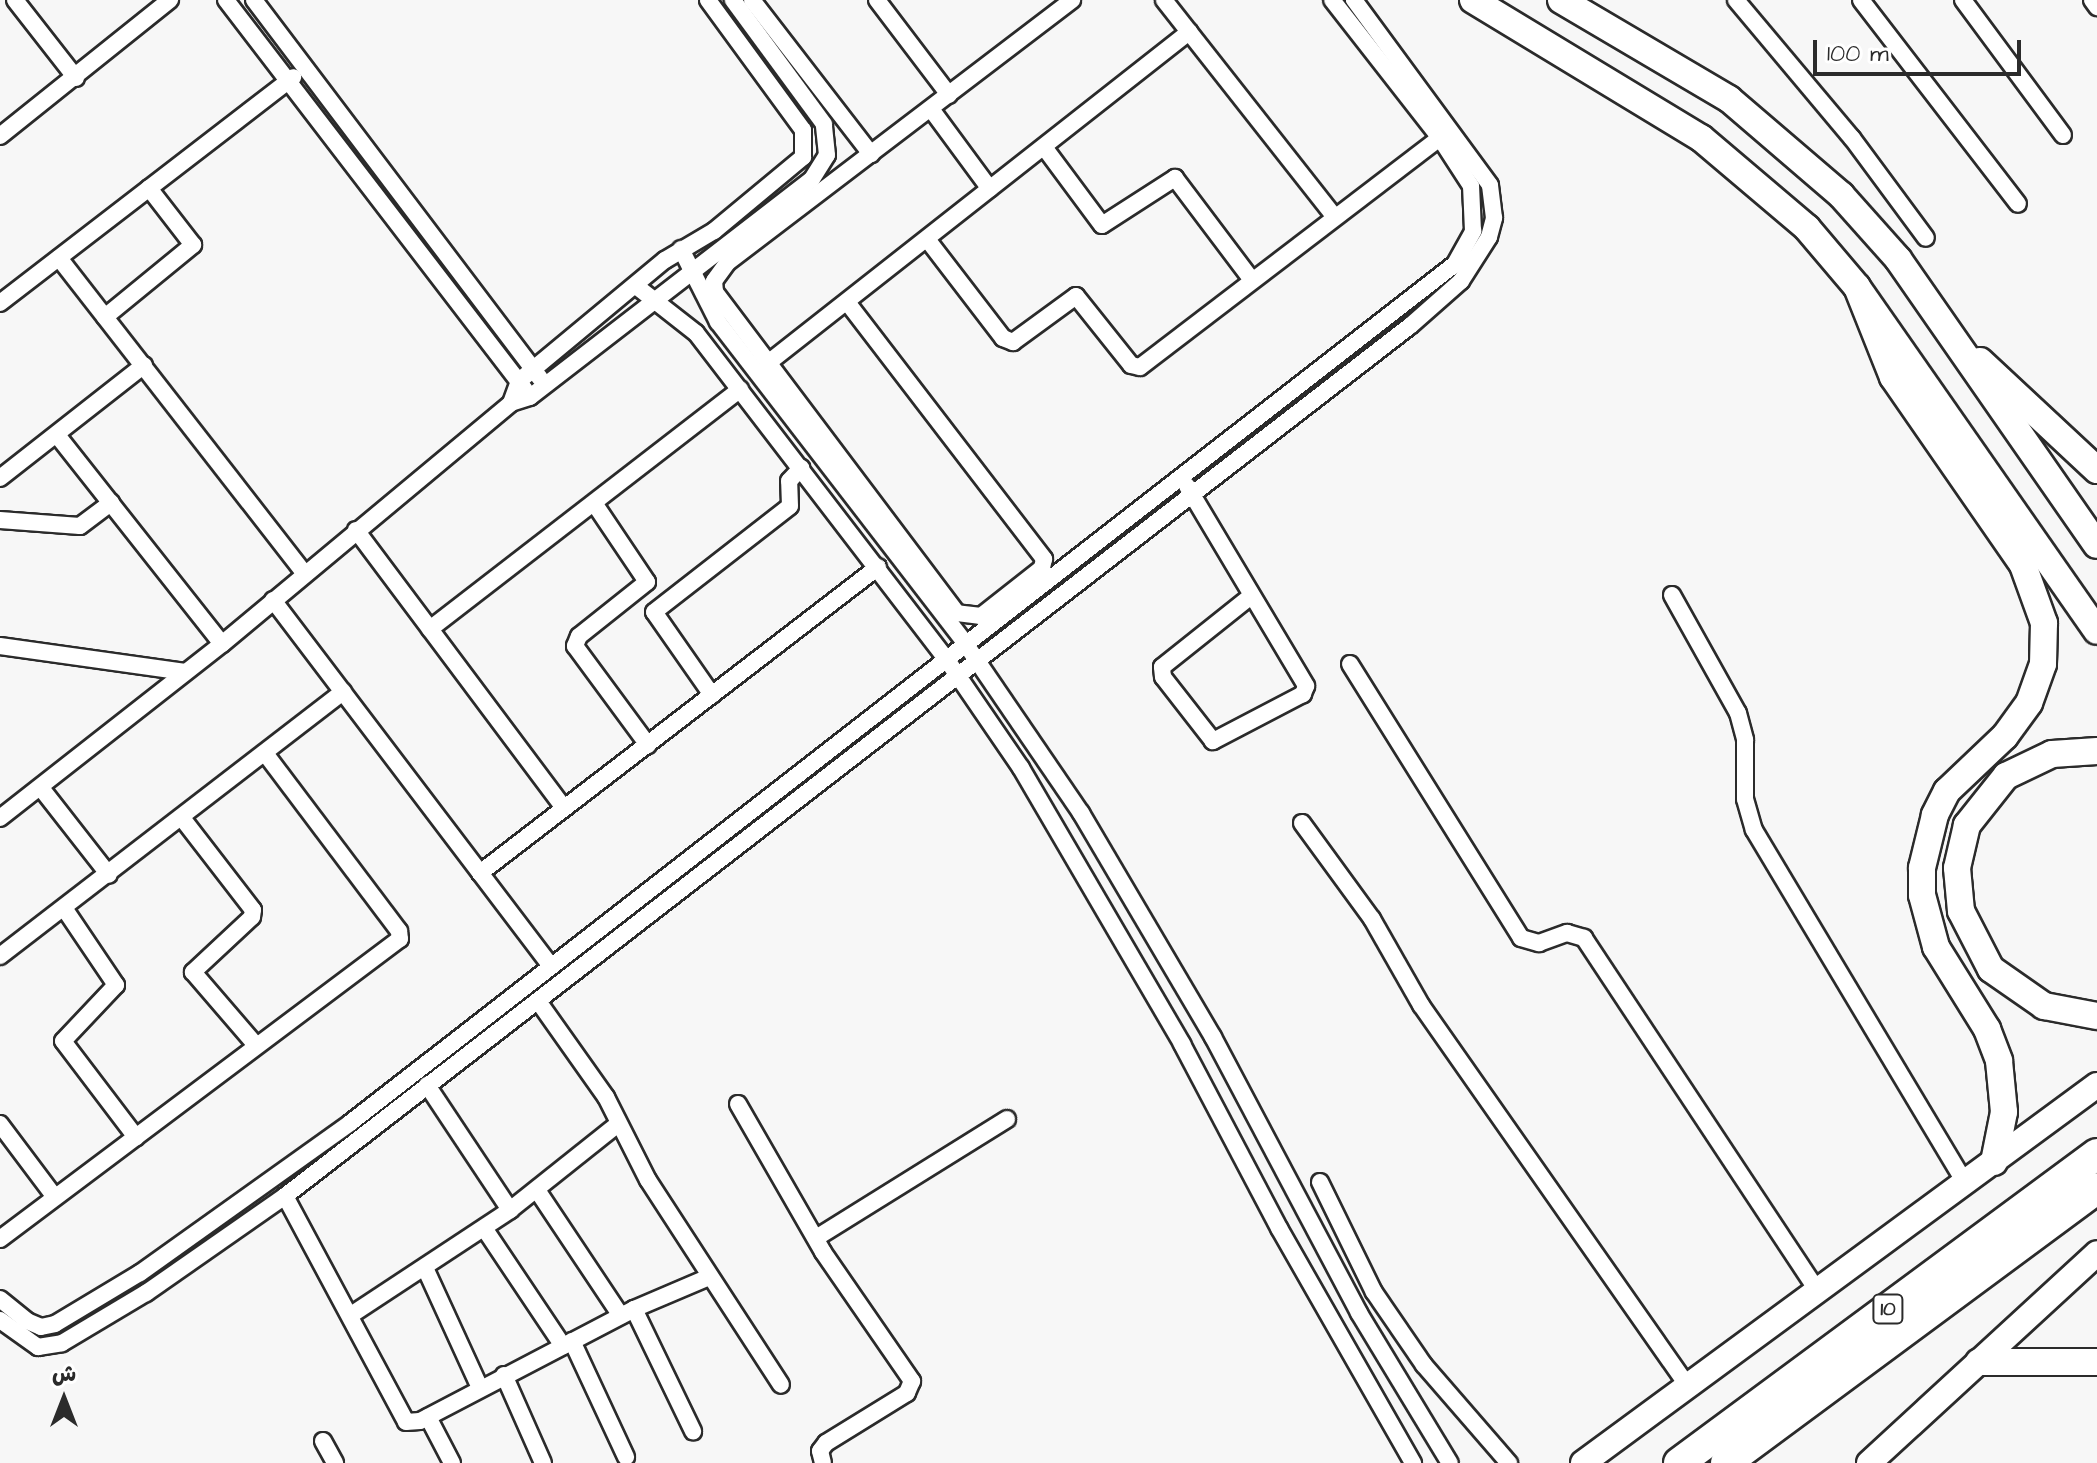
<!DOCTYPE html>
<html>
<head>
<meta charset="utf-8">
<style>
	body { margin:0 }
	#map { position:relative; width:2097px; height:1463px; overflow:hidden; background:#f7f7f7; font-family:"Architects Daughter","Playpen Sans Arabic",sans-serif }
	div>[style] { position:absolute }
	.roads { filter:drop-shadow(2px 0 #2b2b2b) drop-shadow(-2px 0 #2b2b2b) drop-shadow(0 2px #2b2b2b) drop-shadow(0 -2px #2b2b2b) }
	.street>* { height:16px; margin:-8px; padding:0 8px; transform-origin:8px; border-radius:8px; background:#fff }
	.secondary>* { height:24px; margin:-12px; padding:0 12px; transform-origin:12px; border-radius:12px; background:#fff }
	.primary>* { height:26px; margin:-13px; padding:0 13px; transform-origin:13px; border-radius:13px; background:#fff }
	.highway>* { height:30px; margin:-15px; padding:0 15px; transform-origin:15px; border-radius:15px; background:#fff }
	span { translate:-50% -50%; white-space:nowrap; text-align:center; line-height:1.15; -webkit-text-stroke:6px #fff; paint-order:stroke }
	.shield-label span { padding:2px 6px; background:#fff; border:2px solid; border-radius:6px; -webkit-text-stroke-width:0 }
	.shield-label { font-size:20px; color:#2b2b2b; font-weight:700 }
	.north { position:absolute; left:24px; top:1359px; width:80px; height:80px; -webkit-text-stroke:6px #fff; paint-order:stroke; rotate:0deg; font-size:22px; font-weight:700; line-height:32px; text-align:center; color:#2b2b2b }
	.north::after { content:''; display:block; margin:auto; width:28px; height:36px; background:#2b2b2b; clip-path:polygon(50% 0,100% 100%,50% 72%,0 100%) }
	.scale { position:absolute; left:1813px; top:40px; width:208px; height:36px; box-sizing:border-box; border:4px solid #2b2b2b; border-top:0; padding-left:10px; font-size:24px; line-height:28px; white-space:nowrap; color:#2b2b2b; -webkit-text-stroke:6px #fff; paint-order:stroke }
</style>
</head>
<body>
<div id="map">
	<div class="roads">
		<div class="street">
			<i style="left:15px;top:0;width:99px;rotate:52deg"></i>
			<i style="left:226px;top:0;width:491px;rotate:52.5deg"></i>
			<i style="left:254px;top:0;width:474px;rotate:52.9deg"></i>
			<i style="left:752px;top:0;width:195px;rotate:52.3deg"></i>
			<i style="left:877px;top:0;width:119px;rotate:52.8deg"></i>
			<i style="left:1164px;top:0;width:275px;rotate:51.8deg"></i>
			<i style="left:1736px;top:0;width:180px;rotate:50deg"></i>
			<i style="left:1852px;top:138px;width:124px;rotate:53.5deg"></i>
			<i style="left:1861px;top:0;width:257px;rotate:52.4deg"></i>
			<i style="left:1963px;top:0;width:168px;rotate:53.5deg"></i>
			<i style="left:2092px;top:0;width:9px;rotate:54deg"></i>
			<i style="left:931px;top:109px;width:99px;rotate:53.6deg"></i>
			<i style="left:0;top:136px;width:218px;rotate:-38.7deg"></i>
			<i style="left:1044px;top:147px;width:97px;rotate:53.4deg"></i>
			<i style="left:1102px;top:225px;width:87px;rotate:-32.8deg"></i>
			<i style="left:1175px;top:178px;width:128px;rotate:53deg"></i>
			<i style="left:927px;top:239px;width:125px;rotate:52.5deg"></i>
			<i style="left:1003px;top:338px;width:11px;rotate:22deg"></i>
			<i style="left:1013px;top:342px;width:78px;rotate:-36.1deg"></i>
			<i style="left:1076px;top:296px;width:88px;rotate:51.4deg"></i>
			<i style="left:1131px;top:365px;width:9px;rotate:13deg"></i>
			<i style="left:1140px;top:367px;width:385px;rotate:-37.4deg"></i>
			<i style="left:681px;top:249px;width:82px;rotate:63.1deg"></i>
			<i style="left:718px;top:322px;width:405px;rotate:52.4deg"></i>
			<i style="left:965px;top:643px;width:206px;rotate:55.7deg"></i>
			<i style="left:1081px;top:813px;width:260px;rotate:59.5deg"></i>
			<i style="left:1213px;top:1037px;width:312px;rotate:62.1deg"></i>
			<i style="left:1359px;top:1313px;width:175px;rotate:58.8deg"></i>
			<i style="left:59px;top:258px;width:399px;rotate:52.1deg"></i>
			<i style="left:636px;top:286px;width:76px;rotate:38.1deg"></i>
			<i style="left:696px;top:333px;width:409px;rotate:52.5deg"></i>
			<i style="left:945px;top:657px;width:135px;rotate:55.6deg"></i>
			<i style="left:1021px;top:768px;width:320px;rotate:59.7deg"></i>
			<i style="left:1182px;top:1044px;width:208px;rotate:62.2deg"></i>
			<i style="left:1279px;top:1228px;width:271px;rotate:60.3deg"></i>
			<i style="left:847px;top:302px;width:324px;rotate:52.5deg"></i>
			<i style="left:1044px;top:559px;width:9px;rotate:103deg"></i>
			<i style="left:1042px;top:568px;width:78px;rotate:141.8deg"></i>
			<i style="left:981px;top:616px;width:24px;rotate:-173deg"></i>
			<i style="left:957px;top:613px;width:402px;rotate:-127deg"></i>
			<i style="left:715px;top:292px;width:11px;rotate:-95deg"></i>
			<i style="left:714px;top:281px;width:22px;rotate:-54deg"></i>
			<i style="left:727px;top:263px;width:434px;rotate:-37.3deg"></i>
			<i style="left:0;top:303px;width:370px;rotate:-37.6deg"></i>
			<i style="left:105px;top:317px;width:114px;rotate:-39.3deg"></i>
			<i style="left:193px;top:245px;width:72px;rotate:-127.7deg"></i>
			<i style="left:768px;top:363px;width:536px;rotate:-38.18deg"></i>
			<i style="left:511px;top:403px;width:23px;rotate:-70deg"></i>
			<i style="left:519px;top:381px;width:190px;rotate:-39.7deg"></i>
			<i style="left:665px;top:260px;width:57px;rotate:-30.6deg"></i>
			<i style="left:714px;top:231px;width:116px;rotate:-39.7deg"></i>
			<i style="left:803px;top:157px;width:27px;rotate:-90deg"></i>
			<i style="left:803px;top:130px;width:161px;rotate:-126.2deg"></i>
			<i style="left:57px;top:435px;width:266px;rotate:51.7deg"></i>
			<i style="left:0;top:478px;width:183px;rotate:-38.1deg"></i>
			<i style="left:1187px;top:486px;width:233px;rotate:59.2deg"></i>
			<i style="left:1306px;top:686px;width:9px;rotate:111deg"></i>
			<i style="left:1303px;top:694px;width:102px;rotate:152.4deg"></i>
			<i style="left:1213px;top:741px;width:81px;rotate:-128deg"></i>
			<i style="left:1163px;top:677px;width:10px;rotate:-96deg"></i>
			<i style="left:1162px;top:667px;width:114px;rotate:-38.6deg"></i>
			<i style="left:594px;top:503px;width:95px;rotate:56.1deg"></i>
			<i style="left:647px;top:582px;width:87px;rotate:141.5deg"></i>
			<i style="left:579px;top:636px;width:11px;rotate:112deg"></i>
			<i style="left:575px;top:646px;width:123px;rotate:53.6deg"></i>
			<i style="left:0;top:520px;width:80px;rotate:4.3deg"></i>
			<i style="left:80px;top:526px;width:39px;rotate:-37deg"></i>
			<i style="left:356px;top:530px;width:346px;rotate:53.2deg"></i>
			<i style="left:1672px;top:595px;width:135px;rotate:60.8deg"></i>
			<i style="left:1738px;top:713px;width:28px;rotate:75deg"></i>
			<i style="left:1745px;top:740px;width:59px;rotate:90deg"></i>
			<i style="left:1745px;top:799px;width:32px;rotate:74deg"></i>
			<i style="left:1754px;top:830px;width:411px;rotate:59.1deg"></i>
			<i style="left:273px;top:600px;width:460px;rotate:52.8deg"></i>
			<i style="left:430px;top:629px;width:392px;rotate:-37.7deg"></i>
			<i style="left:0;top:646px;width:187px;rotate:8deg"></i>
			<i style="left:1350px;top:664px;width:323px;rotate:58deg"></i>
			<i style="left:1521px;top:938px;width:19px;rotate:16deg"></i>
			<i style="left:1539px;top:943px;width:30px;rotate:-20deg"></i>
			<i style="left:1567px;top:933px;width:18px;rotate:16deg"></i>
			<i style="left:1584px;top:938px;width:424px;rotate:56.5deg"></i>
			<i style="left:712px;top:695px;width:101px;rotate:-124.9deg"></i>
			<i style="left:654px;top:612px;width:172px;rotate:-37.9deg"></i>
			<i style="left:790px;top:506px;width:25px;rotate:-92deg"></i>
			<i style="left:789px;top:481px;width:18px;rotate:-47deg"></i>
			<i style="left:41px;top:788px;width:110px;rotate:52deg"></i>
			<i style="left:0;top:818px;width:282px;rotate:-38.1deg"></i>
			<i style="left:222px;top:644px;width:376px;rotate:-39.8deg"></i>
			<i style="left:511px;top:403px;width:20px;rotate:-18deg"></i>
			<i style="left:530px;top:397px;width:356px;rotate:-37.7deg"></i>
			<i style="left:812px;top:179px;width:28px;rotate:-58deg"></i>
			<i style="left:827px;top:155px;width:31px;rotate:-96deg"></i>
			<i style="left:824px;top:124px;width:154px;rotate:-126.3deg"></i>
			<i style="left:182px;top:818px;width:116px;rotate:52.3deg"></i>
			<i style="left:253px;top:910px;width:7px;rotate:98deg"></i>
			<i style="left:252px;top:917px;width:81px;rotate:137deg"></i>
			<i style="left:193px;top:972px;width:95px;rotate:49.3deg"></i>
			<i style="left:1302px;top:823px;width:119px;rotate:53.9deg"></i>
			<i style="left:1372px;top:919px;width:99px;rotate:60.3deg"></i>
			<i style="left:1421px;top:1005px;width:466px;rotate:55deg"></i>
			<i style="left:480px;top:873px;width:502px;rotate:-37.55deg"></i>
			<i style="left:64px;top:908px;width:93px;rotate:56deg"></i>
			<i style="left:116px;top:985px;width:77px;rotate:133.4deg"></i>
			<i style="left:63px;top:1041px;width:121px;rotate:52.8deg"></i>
			<i style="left:0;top:956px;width:433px;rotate:-37.6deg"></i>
			<i style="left:538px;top:1001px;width:118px;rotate:54.7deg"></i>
			<i style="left:606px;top:1097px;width:93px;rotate:63.2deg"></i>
			<i style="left:648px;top:1180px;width:244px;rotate:57deg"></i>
			<i style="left:427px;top:1085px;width:150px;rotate:56.4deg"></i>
			<i style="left:738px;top:1104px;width:171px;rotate:60.1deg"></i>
			<i style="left:823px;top:1252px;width:157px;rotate:55.4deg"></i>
			<i style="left:912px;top:1381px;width:13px;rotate:113deg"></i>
			<i style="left:907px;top:1393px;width:95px;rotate:148.3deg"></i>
			<i style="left:826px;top:1443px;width:10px;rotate:127deg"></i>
			<i style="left:820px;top:1451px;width:12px;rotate:76deg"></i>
			<i style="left:0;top:1124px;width:90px;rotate:53.1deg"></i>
			<i style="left:1320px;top:1182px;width:123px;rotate:63.9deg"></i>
			<i style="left:1374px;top:1292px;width:88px;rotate:55.6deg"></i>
			<i style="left:1424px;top:1365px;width:130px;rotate:49.1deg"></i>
			<i style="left:537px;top:1190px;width:151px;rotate:56.3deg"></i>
			<i style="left:285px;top:1196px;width:256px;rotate:61.8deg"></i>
			<i style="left:406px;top:1422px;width:14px;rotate:-4deg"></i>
			<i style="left:420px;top:1421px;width:242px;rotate:-27.6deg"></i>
			<i style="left:634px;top:1309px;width:82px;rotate:-23.1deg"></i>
			<i style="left:484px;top:1228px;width:142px;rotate:56.2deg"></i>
			<i style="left:816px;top:1238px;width:225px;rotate:-31.9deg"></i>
			<i style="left:0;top:1239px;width:500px;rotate:-36.9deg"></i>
			<i style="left:400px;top:939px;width:8px;rotate:-97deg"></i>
			<i style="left:399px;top:931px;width:223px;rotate:-127deg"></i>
			<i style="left:426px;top:1270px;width:130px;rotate:65.4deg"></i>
			<i style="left:0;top:1299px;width:35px;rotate:39deg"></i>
			<i style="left:27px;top:1321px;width:15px;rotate:23deg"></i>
			<i style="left:41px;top:1327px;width:14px;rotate:-12deg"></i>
			<i style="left:55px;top:1324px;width:99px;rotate:-31deg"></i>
			<i style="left:140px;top:1273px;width:258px;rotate:-35.5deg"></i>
			<i style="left:350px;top:1123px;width:1400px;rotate:-37.86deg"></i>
			<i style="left:1455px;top:264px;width:38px;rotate:-61deg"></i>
			<i style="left:1473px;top:231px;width:45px;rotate:-92.5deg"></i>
			<i style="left:1471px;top:186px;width:57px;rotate:-122.9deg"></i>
			<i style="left:1440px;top:138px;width:175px;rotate:-128deg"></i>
			<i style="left:634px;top:1309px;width:136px;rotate:64.2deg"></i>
			<i style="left:351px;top:1315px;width:191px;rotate:-33.4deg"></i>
			<i style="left:510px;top:1210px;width:138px;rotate:-38.5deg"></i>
			<i style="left:0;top:1320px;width:47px;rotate:35.4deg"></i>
			<i style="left:38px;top:1347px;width:24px;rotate:-9deg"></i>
			<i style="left:62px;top:1343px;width:98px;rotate:-30.8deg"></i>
			<i style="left:146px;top:1293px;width:169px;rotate:-34.9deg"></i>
			<i style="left:285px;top:1196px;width:1422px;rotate:-37.72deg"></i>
			<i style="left:1410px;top:326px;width:68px;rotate:-41.4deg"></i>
			<i style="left:1461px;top:281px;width:52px;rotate:-57.5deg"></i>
			<i style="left:1489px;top:237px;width:20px;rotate:-75deg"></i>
			<i style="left:1494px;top:218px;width:33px;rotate:-97deg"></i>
			<i style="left:1490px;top:185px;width:230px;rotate:-126.3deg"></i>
			<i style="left:572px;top:1341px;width:128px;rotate:65deg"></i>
			<i style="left:504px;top:1375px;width:96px;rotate:66.1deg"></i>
			<i style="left:428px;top:1417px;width:52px;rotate:62.4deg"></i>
			<i style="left:323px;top:1441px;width:25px;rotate:61deg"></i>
		</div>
		<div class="secondary">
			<i style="left:1583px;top:1463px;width:638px;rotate:-36.33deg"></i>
			<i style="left:1869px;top:1463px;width:310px;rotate:-42.6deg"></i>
		</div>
		<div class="primary">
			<i style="left:1473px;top:0;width:267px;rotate:31.2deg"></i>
			<i style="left:1701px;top:138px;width:139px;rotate:40.3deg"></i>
			<i style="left:1807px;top:228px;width:77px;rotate:49.7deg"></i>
			<i style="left:1857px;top:287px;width:419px;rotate:55.1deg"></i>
			<i style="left:1561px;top:0;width:195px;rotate:30.5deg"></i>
			<i style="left:1729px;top:99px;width:148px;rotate:40.6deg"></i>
			<i style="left:1841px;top:195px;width:86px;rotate:48.3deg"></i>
			<i style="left:1898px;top:259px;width:348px;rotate:55.2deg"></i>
			<i style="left:1857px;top:287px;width:97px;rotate:68.2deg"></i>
			<i style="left:1893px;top:377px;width:229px;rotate:55.3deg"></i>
			<i style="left:2023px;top:565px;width:62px;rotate:70.1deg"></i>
			<i style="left:2044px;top:623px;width:41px;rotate:91.4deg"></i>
			<i style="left:2043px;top:664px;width:41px;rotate:109.7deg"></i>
			<i style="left:2029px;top:703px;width:41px;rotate:126deg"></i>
			<i style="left:2005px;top:736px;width:80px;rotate:136.5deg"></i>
			<i style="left:1947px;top:791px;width:27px;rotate:117deg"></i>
			<i style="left:1935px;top:815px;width:55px;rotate:103.8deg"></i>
			<i style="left:1922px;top:868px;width:27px;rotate:90deg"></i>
			<i style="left:1922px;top:895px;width:54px;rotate:74.9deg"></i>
			<i style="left:1936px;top:947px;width:97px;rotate:58.1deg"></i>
			<i style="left:1987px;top:1029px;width:34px;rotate:69deg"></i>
			<i style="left:1999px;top:1061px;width:51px;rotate:84.4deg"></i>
			<i style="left:2004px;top:1112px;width:51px;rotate:101.3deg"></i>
			<i style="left:1980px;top:361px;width:160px;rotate:43deg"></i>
			<i style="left:2097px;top:751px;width:45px;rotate:176.2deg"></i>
			<i style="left:2052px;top:754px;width:51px;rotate:154.4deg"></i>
			<i style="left:2006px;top:776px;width:63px;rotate:128.5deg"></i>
			<i style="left:1967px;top:825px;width:44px;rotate:103.1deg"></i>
			<i style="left:1957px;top:868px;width:43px;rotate:84.7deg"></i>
			<i style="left:1961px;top:911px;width:65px;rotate:62.7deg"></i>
			<i style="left:1991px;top:969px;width:65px;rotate:34.9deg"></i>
			<i style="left:2044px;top:1006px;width:54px;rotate:10.7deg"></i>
			<i style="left:1979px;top:1362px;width:118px"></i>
		</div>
		<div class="highway">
			<i style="left:1679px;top:1463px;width:520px;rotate:-36.47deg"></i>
			<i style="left:1726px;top:1463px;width:462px;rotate:-36.5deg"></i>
		</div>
	</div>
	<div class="shield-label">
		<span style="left:1888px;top:1309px">10</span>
	</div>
	<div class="north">ش</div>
	<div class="scale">100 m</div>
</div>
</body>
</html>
